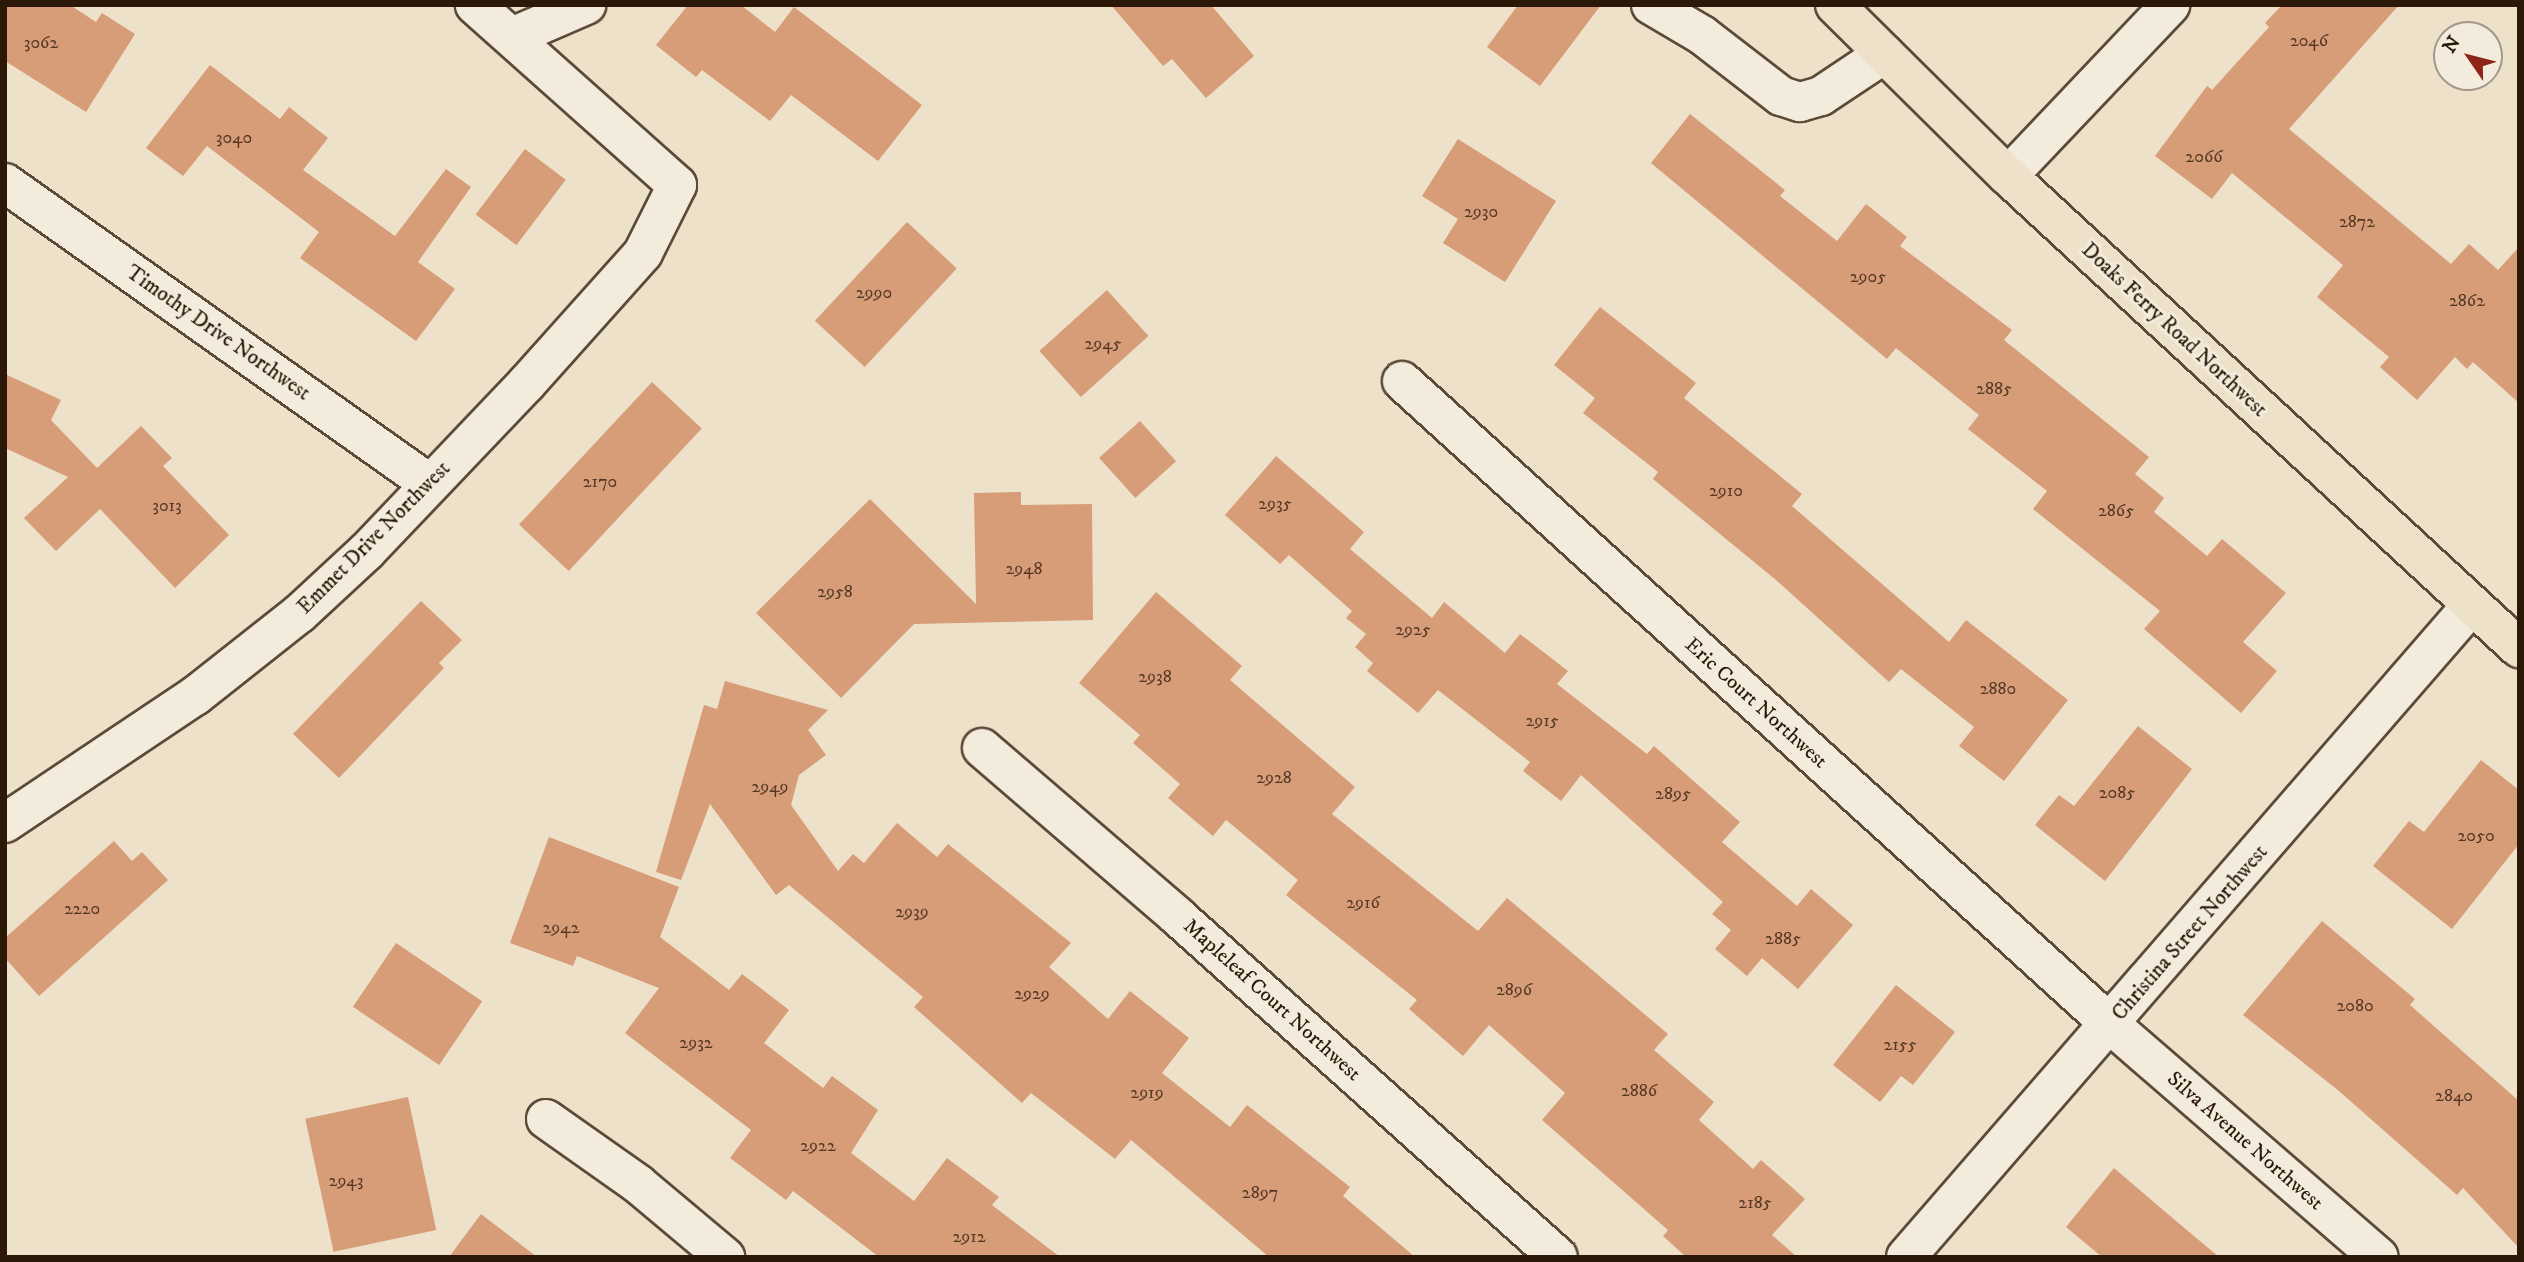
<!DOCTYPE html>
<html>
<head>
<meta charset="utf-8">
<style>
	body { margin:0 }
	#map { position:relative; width:2524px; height:1262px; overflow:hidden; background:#ede2c9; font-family:"IM FELL DW Pica",serif }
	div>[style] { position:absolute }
	.building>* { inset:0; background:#d79c78; transform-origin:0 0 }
	.roads { filter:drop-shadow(2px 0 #5c4a39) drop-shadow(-2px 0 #5c4a39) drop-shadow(0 2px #5c4a39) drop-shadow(0 -2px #5c4a39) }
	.minor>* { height:38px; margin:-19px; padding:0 19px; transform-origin:19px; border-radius:19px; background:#f3ecdc }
	.major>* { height:38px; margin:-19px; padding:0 19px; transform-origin:19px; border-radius:19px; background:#ede2c9 }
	span { translate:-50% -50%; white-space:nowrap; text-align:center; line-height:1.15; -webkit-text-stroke:6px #f3ecdc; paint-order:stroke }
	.number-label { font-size:18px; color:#563925 }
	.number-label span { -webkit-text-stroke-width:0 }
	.street-label { font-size:21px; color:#2b1809 }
	.frame { position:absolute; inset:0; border:7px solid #2b1809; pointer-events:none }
	.north { position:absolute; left:2433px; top:21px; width:70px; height:70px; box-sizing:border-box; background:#f3ecdc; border:2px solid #a39788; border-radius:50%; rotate:305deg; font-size:19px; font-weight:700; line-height:28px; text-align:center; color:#2b1809 }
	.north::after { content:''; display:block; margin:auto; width:24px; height:32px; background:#8f2418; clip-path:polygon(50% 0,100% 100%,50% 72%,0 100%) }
</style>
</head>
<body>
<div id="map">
	<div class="building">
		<i style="clip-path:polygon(5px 5px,70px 5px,96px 22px,102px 13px,135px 34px,86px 112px,5px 61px)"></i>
		<i style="clip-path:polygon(688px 5px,741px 5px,775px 32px,794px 7px,922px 105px,878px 161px,791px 95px,770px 121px,702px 70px,696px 77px,656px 45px)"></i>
		<i style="clip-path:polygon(1111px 5px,1211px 5px,1254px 56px,1206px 98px,1172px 59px,1163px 66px)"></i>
		<i style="clip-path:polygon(1518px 5px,1601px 5px,1540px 86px,1487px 47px)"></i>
		<i style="clip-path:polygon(2282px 5px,2399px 5px,2289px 129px,2451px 264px,2469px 244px,2498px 270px,2519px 247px,2519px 403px,2473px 362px,2467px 369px,2455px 357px,2417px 400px,2380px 367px,2389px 357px,2317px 297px,2343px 265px,2232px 173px,2212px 199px,2155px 156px,2207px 86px,2212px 90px,2269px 27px,2265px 23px)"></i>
		<i style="clip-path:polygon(210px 65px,280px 119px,289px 107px,328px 138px,303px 170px,395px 236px,446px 169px,471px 187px,418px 262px,455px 289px,416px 341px,300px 258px,319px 232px,207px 146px,183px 176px,146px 148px)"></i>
		<i style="clip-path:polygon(1690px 114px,1785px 190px,1780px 196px,1837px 241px,1866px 204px,1907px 237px,1900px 246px,2012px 330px,2004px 340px,2149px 457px,2135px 474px,2164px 498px,2154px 512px,2207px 556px,2222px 539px,2286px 593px,2243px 642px,2277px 671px,2241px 713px,2144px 629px,2160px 611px,2033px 509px,2047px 491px,1968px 429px,1979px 415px,1896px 348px,1887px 359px,1651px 163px)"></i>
		<i style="clip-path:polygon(1458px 139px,1556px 201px,1505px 282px,1443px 243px,1458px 219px,1422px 196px)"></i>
		<i style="left:525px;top:149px;width:51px;height:82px;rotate:37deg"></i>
		<i style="left:907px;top:222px;width:68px;height:135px;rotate:43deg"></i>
		<i style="left:1107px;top:290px;width:62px;height:91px;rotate:48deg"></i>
		<i style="clip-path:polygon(1600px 307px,1696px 383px,1684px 398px,1802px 494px,1792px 506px,1949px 642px,1966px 620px,2068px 700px,2004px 781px,1959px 746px,1974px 727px,1901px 669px,1889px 682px,1776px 580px,1653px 479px,1658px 472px,1583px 413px,1595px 398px,1554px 365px)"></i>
		<i style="clip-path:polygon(5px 374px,61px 400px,51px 420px,97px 468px,141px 426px,172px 458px,163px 466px,229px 535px,175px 588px,100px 509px,56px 551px,24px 518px,68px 477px,5px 448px)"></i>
		<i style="left:652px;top:382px;width:68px;height:195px;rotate:43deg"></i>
		<i style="left:1140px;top:421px;width:54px;height:55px;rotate:48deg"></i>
		<i style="clip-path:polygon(1276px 456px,1364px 532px,1350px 549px,1432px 618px,1444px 602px,1505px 653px,1520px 634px,1568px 671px,1557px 684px,1647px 754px,1654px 746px,1740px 822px,1722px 842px,1797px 906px,1811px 889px,1853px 925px,1798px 989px,1762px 958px,1747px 976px,1715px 949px,1731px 930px,1712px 914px,1723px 902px,1581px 775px,1561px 801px,1523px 771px,1530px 762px,1438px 690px,1418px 713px,1367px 671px,1373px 663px,1355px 647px,1366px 634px,1346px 618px,1352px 611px,1289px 555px,1280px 564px,1225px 515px)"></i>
		<i style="clip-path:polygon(1021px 492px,1021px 505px,1092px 504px,1093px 620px,914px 624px,841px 698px,756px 613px,870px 499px,976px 604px,974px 493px)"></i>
		<i style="clip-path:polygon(1156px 592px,1242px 666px,1230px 680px,1355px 787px,1332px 814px,1478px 931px,1507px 898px,1668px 1034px,1654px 1050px,1714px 1102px,1699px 1120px,1753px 1169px,1761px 1160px,1805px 1199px,1772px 1235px,1797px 1257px,1686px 1257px,1663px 1236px,1668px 1230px,1542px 1120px,1565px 1093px,1489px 1025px,1463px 1056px,1409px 1009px,1417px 1000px,1286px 895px,1298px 880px,1226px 820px,1213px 836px,1168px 798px,1180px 784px,1133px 743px,1140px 735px,1079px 683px)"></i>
		<i style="clip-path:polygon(421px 601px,462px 640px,439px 663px,444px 668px,339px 778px,293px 734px)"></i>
		<i style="clip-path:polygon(725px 681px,828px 710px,808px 730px,826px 755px,799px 775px,791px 805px,838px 871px,853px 854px,864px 863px,897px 823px,937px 857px,948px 844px,1071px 943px,1049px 967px,1108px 1019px,1130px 991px,1189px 1038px,1162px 1073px,1230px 1127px,1247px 1105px,1350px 1187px,1343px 1196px,1415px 1257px,1269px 1257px,1131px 1140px,1115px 1159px,1031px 1093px,1022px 1103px,914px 1007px,923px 997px,789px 885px,776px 895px,710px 804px,681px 880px,656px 872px,704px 705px,717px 709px)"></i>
		<i style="clip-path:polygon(2138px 726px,2192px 769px,2105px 881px,2035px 825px,2059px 795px,2074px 806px)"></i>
		<i style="clip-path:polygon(2481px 760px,2519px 790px,2519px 844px,2452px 929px,2373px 866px,2409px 821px,2424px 832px)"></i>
		<i style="clip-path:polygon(549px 837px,679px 887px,660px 937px,729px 990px,742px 974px,789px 1010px,764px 1043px,823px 1088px,832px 1076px,878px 1110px,851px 1153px,914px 1201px,947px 1158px,999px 1197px,992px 1205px,1060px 1257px,879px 1257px,793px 1191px,786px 1200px,730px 1158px,751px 1130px,625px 1033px,659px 988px,577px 956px,573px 966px,510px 943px)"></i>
		<i style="clip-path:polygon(114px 841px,132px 861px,142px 852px,168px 880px,39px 996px,5px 958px,5px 938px)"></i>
		<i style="clip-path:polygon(2322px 921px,2415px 999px,2410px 1005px,2519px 1101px,2519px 1248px,2463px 1188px,2457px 1195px,2339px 1091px,2243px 1015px)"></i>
		<i style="left:396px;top:943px;width:104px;height:77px;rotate:34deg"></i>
		<i style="clip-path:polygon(1896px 985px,1955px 1032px,1913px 1085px,1901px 1076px,1880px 1102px,1833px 1065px)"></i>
		<i style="left:408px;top:1097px;width:136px;height:105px;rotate:78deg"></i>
		<i style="clip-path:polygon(2114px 1168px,2163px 1210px,2219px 1257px,2102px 1257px,2066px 1227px)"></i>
		<i style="clip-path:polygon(481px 1214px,537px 1257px,449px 1257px)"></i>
	</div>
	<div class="roads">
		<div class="minor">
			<i style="left:1651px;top:5px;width:59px;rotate:30.5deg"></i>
			<i style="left:1702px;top:35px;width:100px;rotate:37.7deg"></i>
			<i style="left:1781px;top:96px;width:20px;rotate:18deg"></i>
			<i style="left:1800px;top:102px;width:22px;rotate:-16deg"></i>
			<i style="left:1821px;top:96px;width:76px;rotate:-33.7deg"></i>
			<i style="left:512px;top:37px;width:81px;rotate:-23.4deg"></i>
			<i style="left:2008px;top:176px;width:236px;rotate:-46.5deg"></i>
			<i style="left:5px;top:183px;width:521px;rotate:35.31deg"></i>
			<i style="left:1402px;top:381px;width:958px;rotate:42.25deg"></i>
			<i style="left:2111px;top:1025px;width:354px;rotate:40.9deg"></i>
			<i style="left:982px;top:748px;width:257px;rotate:40.7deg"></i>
			<i style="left:1177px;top:916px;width:511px;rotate:41.83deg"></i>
			<i style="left:5px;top:823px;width:229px;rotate:-33.8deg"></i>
			<i style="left:195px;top:696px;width:132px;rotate:-38.3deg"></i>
			<i style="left:299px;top:614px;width:93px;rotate:-42.8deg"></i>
			<i style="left:367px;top:551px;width:231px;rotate:-46.4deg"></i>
			<i style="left:526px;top:384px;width:176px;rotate:-48.2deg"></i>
			<i style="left:643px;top:253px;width:76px;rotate:-63.4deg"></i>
			<i style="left:677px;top:185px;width:271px;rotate:-138.3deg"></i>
			<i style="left:546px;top:1119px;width:113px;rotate:35.2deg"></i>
			<i style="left:638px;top:1184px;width:114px;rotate:40deg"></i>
			<i style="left:1906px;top:1257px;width:862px;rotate:-49.05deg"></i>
		</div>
		<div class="major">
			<i style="left:1835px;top:5px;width:243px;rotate:44.7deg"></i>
			<i style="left:2008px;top:176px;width:696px;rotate:42.73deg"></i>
		</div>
	</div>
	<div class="number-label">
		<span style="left:2309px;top:41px">2046</span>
		<span style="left:41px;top:43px">3062</span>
		<span style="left:234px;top:138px">3040</span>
		<span style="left:2204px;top:157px">2066</span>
		<span style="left:1481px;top:212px">2930</span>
		<span style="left:2357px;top:222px">2872</span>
		<span style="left:1868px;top:277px">2905</span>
		<span style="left:874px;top:293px">2990</span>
		<span style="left:2467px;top:301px">2862</span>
		<span style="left:1103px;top:344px">2945</span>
		<span style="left:1994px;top:389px">2885</span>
		<span style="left:600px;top:482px">2170</span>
		<span style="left:1726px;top:491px">2910</span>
		<span style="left:1275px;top:504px">2935</span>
		<span style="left:167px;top:506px">3013</span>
		<span style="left:2116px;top:511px">2865</span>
		<span style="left:1024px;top:569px">2948</span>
		<span style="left:835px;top:592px">2958</span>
		<span style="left:1413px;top:630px">2925</span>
		<span style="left:1155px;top:677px">2938</span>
		<span style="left:1998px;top:689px">2880</span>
		<span style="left:1542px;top:721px">2915</span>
		<span style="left:1274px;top:778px">2928</span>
		<span style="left:770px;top:787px">2949</span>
		<span style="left:2117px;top:793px">2085</span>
		<span style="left:1673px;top:794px">2895</span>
		<span style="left:2476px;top:836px">2050</span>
		<span style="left:1363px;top:903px">2916</span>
		<span style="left:82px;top:909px">2220</span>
		<span style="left:912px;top:912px">2939</span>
		<span style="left:561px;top:928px">2942</span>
		<span style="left:1783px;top:939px">2885</span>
		<span style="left:1514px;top:990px">2896</span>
		<span style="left:1032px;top:994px">2929</span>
		<span style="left:2355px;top:1006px">2080</span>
		<span style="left:696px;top:1043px">2932</span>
		<span style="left:1900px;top:1045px">2155</span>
		<span style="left:1639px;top:1091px">2886</span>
		<span style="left:1147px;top:1093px">2919</span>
		<span style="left:2454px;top:1096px">2840</span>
		<span style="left:818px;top:1146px">2922</span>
		<span style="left:346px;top:1181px">2943</span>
		<span style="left:1260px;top:1193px">2897</span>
		<span style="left:1755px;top:1203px">2185</span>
		<span style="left:969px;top:1237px">2912</span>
	</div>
	<div class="street-label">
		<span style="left:2174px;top:330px;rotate:43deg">Doaks Ferry Road Northwest</span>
		<span style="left:218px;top:333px;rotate:35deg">Timothy Drive Northwest</span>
		<span style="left:374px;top:538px;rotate:-45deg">Emmet Drive Northwest</span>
		<span style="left:1756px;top:703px;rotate:42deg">Eric Court Northwest</span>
		<span style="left:2190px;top:933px;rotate:-49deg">Christina Street Northwest</span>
		<span style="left:1272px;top:1000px;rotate:42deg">Mapleleaf Court Northwest</span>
		<span style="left:2245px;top:1141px;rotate:41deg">Silva Avenue Northwest</span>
	</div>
	<div class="frame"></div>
	<div class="north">N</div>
</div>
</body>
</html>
